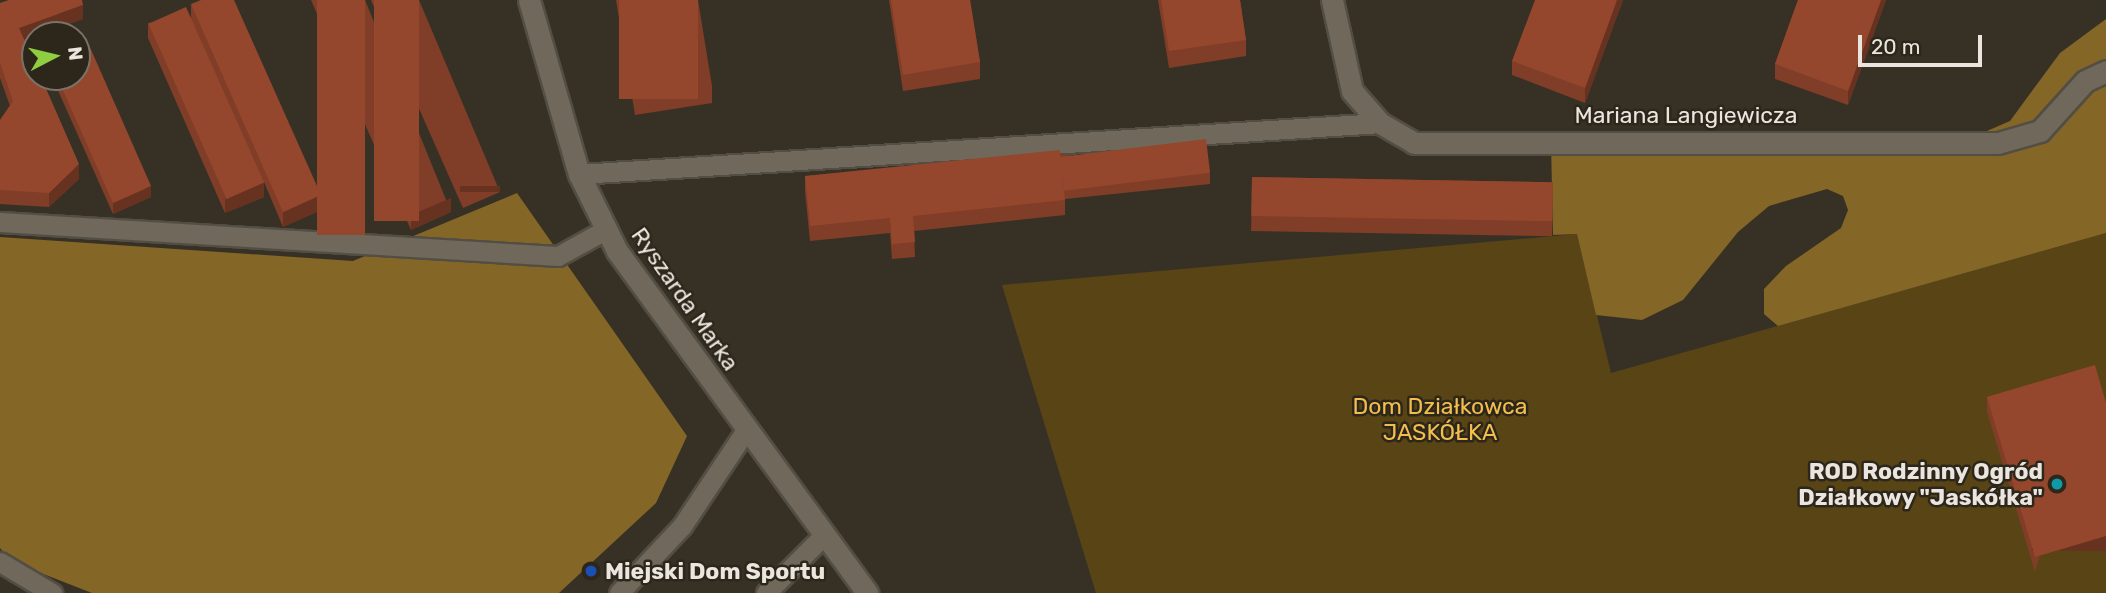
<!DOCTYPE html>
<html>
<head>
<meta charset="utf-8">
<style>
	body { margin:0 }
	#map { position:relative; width:2106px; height:593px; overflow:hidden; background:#373125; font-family:Rubik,sans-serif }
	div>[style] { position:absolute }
	.green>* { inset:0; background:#594416 }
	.forest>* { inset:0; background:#846626 }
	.roads { filter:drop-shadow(2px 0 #534e44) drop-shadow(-2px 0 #534e44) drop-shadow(0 2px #534e44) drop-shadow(0 -2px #534e44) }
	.lane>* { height:19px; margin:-9.5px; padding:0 9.5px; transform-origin:9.5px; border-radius:9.5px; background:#6f685b }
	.street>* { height:21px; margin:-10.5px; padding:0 10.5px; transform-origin:10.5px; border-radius:10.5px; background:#6f685b }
	.wall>* { inset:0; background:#803d27; transform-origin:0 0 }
	.shaded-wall>* { inset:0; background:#683220; transform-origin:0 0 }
	.building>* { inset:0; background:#95472d; transform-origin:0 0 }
	.dots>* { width:19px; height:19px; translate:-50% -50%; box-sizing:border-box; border:4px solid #2d271b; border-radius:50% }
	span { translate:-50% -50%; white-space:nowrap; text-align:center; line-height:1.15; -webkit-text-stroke:5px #2d271b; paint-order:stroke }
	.street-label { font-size:23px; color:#eae6df }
	.park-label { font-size:23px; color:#f3be4b }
	.poi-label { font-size:23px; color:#eae6df; font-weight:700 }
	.right { translate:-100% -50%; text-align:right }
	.left { translate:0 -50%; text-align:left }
	.north { position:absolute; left:21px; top:21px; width:70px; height:70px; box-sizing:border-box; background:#2d271b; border:2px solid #797369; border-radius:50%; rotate:83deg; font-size:19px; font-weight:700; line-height:28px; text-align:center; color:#eae6df }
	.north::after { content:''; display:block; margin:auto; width:24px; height:32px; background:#8fcd41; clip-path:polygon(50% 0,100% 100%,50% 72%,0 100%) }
	.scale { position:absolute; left:1858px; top:35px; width:124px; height:32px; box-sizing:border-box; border:4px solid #eae6df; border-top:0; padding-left:9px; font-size:21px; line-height:24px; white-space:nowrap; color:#eae6df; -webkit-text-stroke:5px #2d271b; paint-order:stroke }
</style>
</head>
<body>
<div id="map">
	<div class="green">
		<i style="clip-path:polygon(2106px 233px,2106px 593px,1096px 593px,1002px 285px,1577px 234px,1611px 373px)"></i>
	</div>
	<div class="forest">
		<i style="clip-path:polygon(2106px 19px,2106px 233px,1778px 326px,1764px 314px,1764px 289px,1786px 266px,1841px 228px,1848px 210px,1843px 196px,1827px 189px,1769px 206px,1738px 232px,1683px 300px,1642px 320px,1596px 315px,1577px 234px,1553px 235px,1551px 143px,1957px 144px,2010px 121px,2060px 53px)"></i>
		<i style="clip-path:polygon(517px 193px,687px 436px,656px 503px,559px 593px,92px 593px,10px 561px,0 548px,0 237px,353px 261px)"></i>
	</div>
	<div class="roads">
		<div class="lane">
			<i style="left:579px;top:174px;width:803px;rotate:-3.64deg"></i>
			<i style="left:0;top:222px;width:559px;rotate:3.49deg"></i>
			<i style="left:558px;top:256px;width:54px;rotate:-29deg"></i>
			<i style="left:0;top:562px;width:61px;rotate:30.8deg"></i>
			<i style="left:619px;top:593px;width:92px;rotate:-46.8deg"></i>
			<i style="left:682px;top:526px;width:115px;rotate:-56.3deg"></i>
			<i style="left:766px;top:593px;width:81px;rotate:-45deg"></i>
		</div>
		<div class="street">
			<i style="left:529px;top:0;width:181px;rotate:74deg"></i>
			<i style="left:579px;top:174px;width:86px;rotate:63.7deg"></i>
			<i style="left:617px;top:251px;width:424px;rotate:53.8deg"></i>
			<i style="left:1332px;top:0;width:93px;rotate:77.6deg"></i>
			<i style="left:1352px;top:91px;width:43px;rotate:48.8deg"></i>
			<i style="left:1380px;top:123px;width:39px;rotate:30deg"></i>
			<i style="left:1414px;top:143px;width:584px"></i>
			<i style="left:1998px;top:143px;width:44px;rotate:-15.9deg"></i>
			<i style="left:2040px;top:131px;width:67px;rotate:-48deg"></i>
			<i style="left:2085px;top:81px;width:23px;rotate:-25deg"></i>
		</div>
	</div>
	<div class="wall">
		<i style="clip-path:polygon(311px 0,365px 0,451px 212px,411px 230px)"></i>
		<i style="clip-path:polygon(371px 0,419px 0,500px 192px,463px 208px)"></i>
		<i style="clip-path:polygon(616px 0,698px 0,712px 86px,712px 103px,635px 115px)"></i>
		<i style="clip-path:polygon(889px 0,970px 0,980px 62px,980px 79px,903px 91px)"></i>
		<i style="clip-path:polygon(1158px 0,1240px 0,1246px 40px,1246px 56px,1169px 68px)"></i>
		<i style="clip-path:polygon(1623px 0,1585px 103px,1512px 75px,1512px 61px)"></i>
		<i style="clip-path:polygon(1798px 0,1886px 0,1848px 105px,1775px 79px,1775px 64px)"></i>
		<i style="clip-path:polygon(0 3px,83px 19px,35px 35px,35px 37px,25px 41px,79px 179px,49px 207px,0 204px,0 120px,10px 106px,0 78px)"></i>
		<i style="clip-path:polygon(191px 4px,321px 210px,283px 227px,264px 182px,264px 197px,225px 213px,148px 38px,148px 23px,191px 19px)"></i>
		<i style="clip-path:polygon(52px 77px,77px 77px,151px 197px,113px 214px)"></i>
		<i style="clip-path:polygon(1060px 154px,1210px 173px,1210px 184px,1065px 199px,1065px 215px,914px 231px,915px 257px,892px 259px,890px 233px,810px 241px,805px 191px,805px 176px)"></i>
		<i style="left:1252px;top:177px;width:301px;height:54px;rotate:1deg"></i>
		<i style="clip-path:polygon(2095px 365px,2035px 572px,1987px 412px,1987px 397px)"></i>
	</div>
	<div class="shaded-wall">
		<i style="clip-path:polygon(1617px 0,1623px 0,1585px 103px,1585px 88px)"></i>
		<i style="clip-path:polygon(1881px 0,1886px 0,1848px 105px,1848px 91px)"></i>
		<i style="clip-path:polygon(83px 5px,83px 19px,40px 35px,35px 35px,35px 37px,19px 43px,19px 28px)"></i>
		<i style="clip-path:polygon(79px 164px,79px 179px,49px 207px,49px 193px)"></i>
		<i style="clip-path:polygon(264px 182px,264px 197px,225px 213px,225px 199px)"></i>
		<i style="clip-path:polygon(151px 186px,151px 197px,113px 214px,113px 203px)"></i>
		<i style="left:500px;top:186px;width:6px;height:40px;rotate:90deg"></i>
		<i style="clip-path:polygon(321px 195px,321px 210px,283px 227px,283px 212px)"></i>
		<i style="clip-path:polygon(451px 198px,451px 212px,411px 230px,411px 215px)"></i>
		<i style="left:2106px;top:536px;width:15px;height:74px;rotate:90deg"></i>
	</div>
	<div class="building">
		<i style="clip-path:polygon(9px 0,82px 0,83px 5px,19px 28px,35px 64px,35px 77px,41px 77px,79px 164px,49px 193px,0 190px,0 120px,13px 101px,0 63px,0 3px)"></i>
		<i style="clip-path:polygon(201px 0,234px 0,321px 195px,283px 212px,191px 4px)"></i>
		<i style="left:317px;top:0;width:48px;height:235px"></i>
		<i style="left:374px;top:0;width:45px;height:221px"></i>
		<i style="left:619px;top:0;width:79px;height:99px"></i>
		<i style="clip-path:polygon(891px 0,970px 0,980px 62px,903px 75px)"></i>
		<i style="clip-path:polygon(1161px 0,1240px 0,1246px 40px,1169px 51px)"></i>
		<i style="clip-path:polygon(1535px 0,1617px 0,1585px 88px,1512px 61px)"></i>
		<i style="clip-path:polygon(1798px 0,1881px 0,1848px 91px,1775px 64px)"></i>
		<i style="left:186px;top:7px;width:192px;height:41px;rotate:66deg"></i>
		<i style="clip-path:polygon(89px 45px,151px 186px,113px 203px,57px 77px,77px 77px,77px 51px)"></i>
		<i style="left:1206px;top:139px;width:34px;height:147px;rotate:83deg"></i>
		<i style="clip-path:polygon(1060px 150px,1065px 200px,913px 216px,915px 242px,892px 244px,890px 218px,810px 226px,805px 176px)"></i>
		<i style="left:1252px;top:177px;width:301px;height:39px;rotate:1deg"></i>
		<i style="clip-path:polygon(2095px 365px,2106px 403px,2106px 536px,2035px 557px,1987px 397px)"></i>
	</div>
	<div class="dots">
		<i style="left:2057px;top:484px;background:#0f9aa8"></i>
		<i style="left:591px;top:571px;background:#1a4fb4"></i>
	</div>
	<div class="street-label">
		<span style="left:1686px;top:115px">Mariana Langiewicza</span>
		<span style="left:685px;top:299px;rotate:55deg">Ryszarda Marka</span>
	</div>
	<div class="park-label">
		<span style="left:1440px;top:419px">Dom Działkowca<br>JASKÓŁKA</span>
	</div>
	<div class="poi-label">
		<span class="right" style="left:2043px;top:484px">ROD Rodzinny Ogród<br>Działkowy "Jaskółka"</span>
		<span class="left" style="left:605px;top:571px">Miejski Dom Sportu</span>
	</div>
	<div class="north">N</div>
	<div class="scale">20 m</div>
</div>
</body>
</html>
